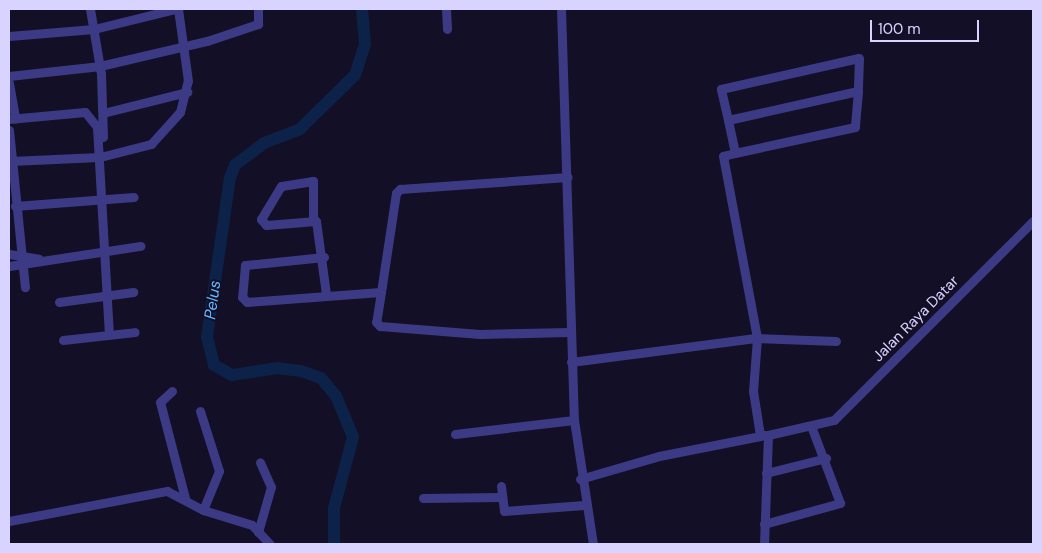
<!DOCTYPE html>
<html>
<head>
<meta charset="utf-8">
<style>
	body { margin:0 }
	#map { position:relative; width:1042px; height:553px; overflow:hidden; background:#130f26; font-family:"DM Sans",sans-serif }
	div>[style] { position:absolute }
	.river>* { height:12px; margin:-6px; padding:0 6px; transform-origin:6px; border-radius:6px; background:#0c2248 }
	.minor>* { height:9px; margin:-4.5px; padding:0 4.5px; transform-origin:4.5px; border-radius:4.5px; background:#3d3a85 }
	span { translate:-50% -50%; white-space:nowrap; text-align:center; line-height:1.15; -webkit-text-stroke:4px #130f26; paint-order:stroke }
	.street-label { font-size:15px; color:#d9d4ff }
	.water-label { font-size:16px; color:#62b6ff; font-style:italic }
	.frame { position:absolute; inset:0; border:10px solid #d9d4ff; pointer-events:none }
	.scale { position:absolute; left:870px; top:20px; width:109px; height:22px; box-sizing:border-box; border:2px solid #d9d4ff; border-top:0; padding-left:6px; font-size:15px; line-height:18px; white-space:nowrap; color:#d9d4ff; -webkit-text-stroke:4px #130f26; paint-order:stroke }
</style>
</head>
<body>
<div id="map">
	<div class="river">
		<i style="left:334px;top:544px;width:36px;rotate:-90deg"></i>
		<i style="left:334px;top:508px;width:73px;rotate:-75deg"></i>
		<i style="left:353px;top:437px;width:44px;rotate:-112.5deg"></i>
		<i style="left:336px;top:396px;width:23px;rotate:-130deg"></i>
		<i style="left:321px;top:378px;width:21px;rotate:-161deg"></i>
		<i style="left:301px;top:371px;width:23px;rotate:-173deg"></i>
		<i style="left:278px;top:368px;width:47px;rotate:171.3deg"></i>
		<i style="left:232px;top:375px;width:21px;rotate:-151deg"></i>
		<i style="left:214px;top:365px;width:29px;rotate:-104deg"></i>
		<i style="left:207px;top:337px;width:161px;rotate:-81.8deg"></i>
		<i style="left:230px;top:178px;width:14px;rotate:-69deg"></i>
		<i style="left:235px;top:165px;width:36px;rotate:-37deg"></i>
		<i style="left:264px;top:143px;width:39px;rotate:-21deg"></i>
		<i style="left:300px;top:129px;width:77px;rotate:-44.5deg"></i>
		<i style="left:355px;top:75px;width:33px;rotate:-72deg"></i>
		<i style="left:365px;top:44px;width:35px;rotate:-95deg"></i>
	</div>
	<div class="minor">
		<i style="left:90px;top:9px;width:66px;rotate:80.4deg"></i>
		<i style="left:101px;top:74px;width:63px;rotate:88.2deg"></i>
		<i style="left:446px;top:9px;width:20px;rotate:87deg"></i>
		<i style="left:561px;top:9px;width:411px;rotate:88.2deg"></i>
		<i style="left:574px;top:420px;width:125px;rotate:81.3deg"></i>
		<i style="left:9px;top:36px;width:85px;rotate:-4.7deg"></i>
		<i style="left:94px;top:29px;width:83px;rotate:-13.9deg"></i>
		<i style="left:9px;top:76px;width:92px;rotate:-6.3deg"></i>
		<i style="left:100px;top:66px;width:110px;rotate:-13.2deg"></i>
		<i style="left:207px;top:41px;width:54px;rotate:-18.4deg"></i>
		<i style="left:258px;top:24px;width:15px;rotate:-90deg"></i>
		<i style="left:9px;top:83px;width:36px;rotate:80deg"></i>
		<i style="left:103px;top:113px;width:87px;rotate:-14deg"></i>
		<i style="left:9px;top:119px;width:76px;rotate:-5.3deg"></i>
		<i style="left:85px;top:112px;width:19px;rotate:51deg"></i>
		<i style="left:97px;top:127px;width:208px;rotate:86.7deg"></i>
		<i style="left:728px;top:120px;width:32px;rotate:-103deg"></i>
		<i style="left:721px;top:89px;width:141px;rotate:-12.7deg"></i>
		<i style="left:859px;top:58px;width:33px;rotate:92deg"></i>
		<i style="left:9px;top:130px;width:158px;rotate:84.2deg"></i>
		<i style="left:735px;top:153px;width:34px;rotate:-102deg"></i>
		<i style="left:728px;top:120px;width:133px;rotate:-12.6deg"></i>
		<i style="left:858px;top:91px;width:36px;rotate:95deg"></i>
		<i style="left:855px;top:127px;width:123px;rotate:167.8deg"></i>
		<i style="left:735px;top:153px;width:12px;rotate:166deg"></i>
		<i style="left:723px;top:156px;width:185px;rotate:79.4deg"></i>
		<i style="left:757px;top:338px;width:53px;rotate:94.3deg"></i>
		<i style="left:753px;top:391px;width:45px;rotate:81deg"></i>
		<i style="left:104px;top:156px;width:49px;rotate:-14.3deg"></i>
		<i style="left:151px;top:144px;width:43px;rotate:-47.8deg"></i>
		<i style="left:180px;top:112px;width:32px;rotate:-76deg"></i>
		<i style="left:188px;top:81px;width:73px;rotate:-97.9deg"></i>
		<i style="left:11px;top:161px;width:88px;rotate:-2.6deg"></i>
		<i style="left:15px;top:206px;width:119px;rotate:-4.3deg"></i>
		<i style="left:313px;top:220px;width:39px;rotate:-90deg"></i>
		<i style="left:313px;top:181px;width:32px;rotate:171deg"></i>
		<i style="left:281px;top:186px;width:39px;rotate:121deg"></i>
		<i style="left:261px;top:219px;width:8px;rotate:50deg"></i>
		<i style="left:266px;top:225px;width:50px;rotate:-4.6deg"></i>
		<i style="left:316px;top:221px;width:74px;rotate:82.2deg"></i>
		<i style="left:9px;top:254px;width:30px;rotate:9deg"></i>
		<i style="left:324px;top:257px;width:79px;rotate:174.2deg"></i>
		<i style="left:245px;top:265px;width:32px;rotate:95deg"></i>
		<i style="left:242px;top:297px;width:7px;rotate:45deg"></i>
		<i style="left:247px;top:302px;width:134px;rotate:-4.3deg"></i>
		<i style="left:381px;top:292px;width:30px;rotate:99deg"></i>
		<i style="left:376px;top:322px;width:6px;rotate:45deg"></i>
		<i style="left:380px;top:326px;width:100px;rotate:4.6deg"></i>
		<i style="left:480px;top:334px;width:90px;rotate:-1.3deg"></i>
		<i style="left:9px;top:266px;width:133px;rotate:-8.7deg"></i>
		<i style="left:381px;top:292px;width:100px;rotate:-81.4deg"></i>
		<i style="left:396px;top:193px;width:6px;rotate:-45deg"></i>
		<i style="left:400px;top:189px;width:168px;rotate:-4.1deg"></i>
		<i style="left:59px;top:302px;width:75px;rotate:-7.7deg"></i>
		<i style="left:63px;top:340px;width:72px;rotate:-6.3deg"></i>
		<i style="left:571px;top:362px;width:188px;rotate:-7.4deg"></i>
		<i style="left:757px;top:338px;width:79px;rotate:2.2deg"></i>
		<i style="left:172px;top:391px;width:16px;rotate:137deg"></i>
		<i style="left:160px;top:402px;width:99px;rotate:75.4deg"></i>
		<i style="left:200px;top:411px;width:63px;rotate:72.4deg"></i>
		<i style="left:219px;top:471px;width:42px;rotate:112.3deg"></i>
		<i style="left:455px;top:434px;width:120px;rotate:-6.7deg"></i>
		<i style="left:766px;top:473px;width:62px;rotate:-14deg"></i>
		<i style="left:580px;top:479px;width:82px;rotate:-16.2deg"></i>
		<i style="left:659px;top:456px;width:108px;rotate:-11.2deg"></i>
		<i style="left:501px;top:486px;width:25px;rotate:83deg"></i>
		<i style="left:504px;top:511px;width:80px;rotate:-4.3deg"></i>
		<i style="left:423px;top:498px;width:78px;rotate:-0.7deg"></i>
		<i style="left:9px;top:521px;width:161px;rotate:-10.8deg"></i>
		<i style="left:167px;top:491px;width:41px;rotate:27.8deg"></i>
		<i style="left:203px;top:510px;width:51px;rotate:17deg"></i>
		<i style="left:252px;top:525px;width:26px;rotate:47deg"></i>
		<i style="left:764px;top:524px;width:79px;rotate:-15.4deg"></i>
		<i style="left:840px;top:503px;width:82px;rotate:-110.6deg"></i>
		<i style="left:258px;top:532px;width:47px;rotate:-73.9deg"></i>
		<i style="left:271px;top:487px;width:27px;rotate:-114deg"></i>
		<i style="left:764px;top:544px;width:109px;rotate:-87.9deg"></i>
		<i style="left:768px;top:435px;width:68px;rotate:-12.8deg"></i>
		<i style="left:834px;top:420px;width:281px;rotate:-45deg"></i>
	</div>
	<div class="street-label">
		<span style="left:916px;top:319px;rotate:-45deg">Jalan Raya Datar</span>
	</div>
	<div class="water-label">
		<span style="left:213px;top:300px;rotate:-82deg">Pelus</span>
	</div>
	<div class="frame"></div>
	<div class="scale">100 m</div>
</div>
</body>
</html>
